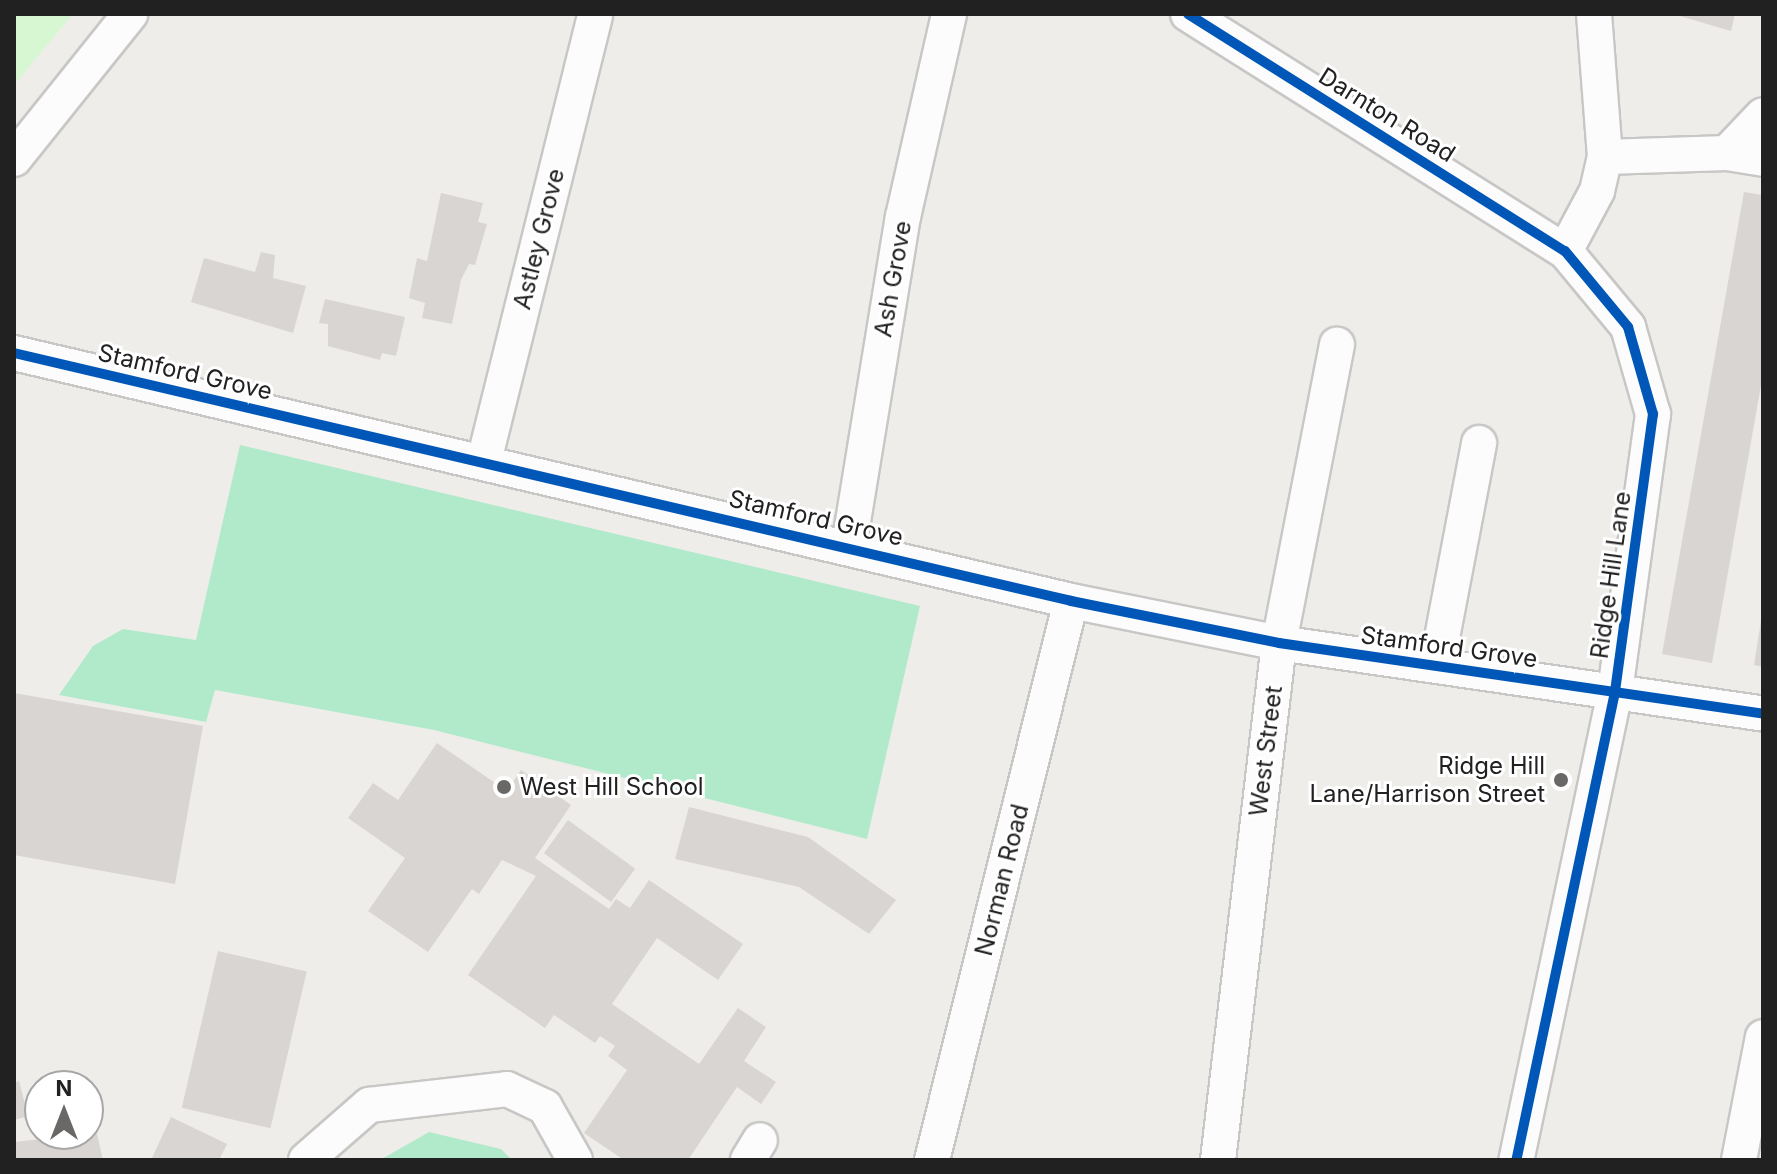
<!DOCTYPE html>
<html>
<head>
<meta charset="utf-8">
<style>
	body { margin:0 }
	#map { position:relative; width:1777px; height:1174px; overflow:hidden; background:#efedea; font-family:Inter,sans-serif }
	div>[style] { position:absolute }
	.park>* { inset:0; background:#d7f7d3 }
	.pitch>* { inset:0; background:#b1eaca }
	.building>* { inset:0; background:#d8d5d2; transform-origin:0 0 }
	.roads { filter:drop-shadow(2px 0 #c8c7c6) drop-shadow(-2px 0 #c8c7c6) drop-shadow(0 2px #c8c7c6) drop-shadow(0 -2px #c8c7c6) }
	.minor>* { height:34px; margin:-17px; padding:0 17px; transform-origin:17px; border-radius:17px; background:#fdfcfc }
	.cycleway>* { height:10px; margin:-5px; padding:0 5px; transform-origin:5px; border-radius:5px; background:#0057b8 }
	.dots>* { width:22px; height:22px; translate:-50% -50%; box-sizing:border-box; border:4px solid #fff; border-radius:50% }
	span { translate:-50% -50%; white-space:nowrap; text-align:center; line-height:1.15; -webkit-text-stroke:6px #fff; paint-order:stroke }
	.street-label { font-size:24px; color:#212121 }
	.poi-label { font-size:24px; color:#212121 }
	.right { translate:-100% -50%; text-align:right }
	.left { translate:0 -50%; text-align:left }
	.frame { position:absolute; inset:0; border:16px solid #212121; pointer-events:none }
	.north { position:absolute; left:24px; top:1070px; width:80px; height:80px; box-sizing:border-box; background:#fff; border:2px solid #a6a6a6; border-radius:50%; rotate:0deg; font-size:22px; font-weight:700; line-height:32px; text-align:center; color:#212121 }
	.north::after { content:''; display:block; margin:auto; width:28px; height:36px; background:#696867; clip-path:polygon(50% 0,100% 100%,50% 72%,0 100%) }
</style>
</head>
<body>
<div id="map">
	<div class="park">
		<i style="clip-path:polygon(14px 14px,73px 14px,14px 85px)"></i>
	</div>
	<div class="pitch">
		<i style="clip-path:polygon(240px 445px,920px 606px,867px 839px,434px 730px,215px 690px,206px 722px,59px 695px,93px 646px,123px 629px,196px 640px)"></i>
		<i style="clip-path:polygon(429px 1132px,501px 1149px,512px 1160px,380px 1160px)"></i>
	</div>
	<div class="building">
		<i style="clip-path:polygon(1673px 14px,1735px 14px,1731px 31px)"></i>
		<i style="clip-path:polygon(1744px 192px,1763px 195px,1763px 374px,1712px 663px,1662px 654px)"></i>
		<i style="clip-path:polygon(441px 193px,483px 203px,478px 222px,487px 224px,475px 265px,469px 264px,461px 280px,452px 324px,422px 318px,425px 303px,409px 298px,417px 258px,427px 261px)"></i>
		<i style="clip-path:polygon(261px 252px,275px 255px,273px 278px,306px 286px,293px 333px,191px 302px,204px 258px,255px 272px)"></i>
		<i style="clip-path:polygon(325px 299px,405px 317px,396px 356px,382px 353px,380px 360px,328px 346px,328px 324px,319px 323px)"></i>
		<i style="clip-path:polygon(1761px 621px,1763px 621px,1763px 667px,1754px 665px)"></i>
		<i style="clip-path:polygon(14px 693px,203px 726px,175px 884px,14px 855px)"></i>
		<i style="clip-path:polygon(437px 743px,507px 791px,521px 770px,571px 805px,535px 858px,609px 909px,616px 899px,630px 908px,649px 880px,743px 944px,718px 980px,657px 938px,612px 1004px,699px 1064px,738px 1008px,766px 1027px,744px 1061px,776px 1082px,761px 1104px,737px 1087px,688px 1160px,624px 1160px,584px 1133px,627px 1070px,608px 1056px,615px 1046px,600px 1036px,595px 1043px,554px 1015px,545px 1028px,468px 975px,536px 876px,502px 860px,479px 894px,472px 889px,428px 952px,368px 911px,405px 858px,348px 818px,373px 783px,398px 800px)"></i>
		<i style="clip-path:polygon(689px 807px,808px 837px,896px 900px,869px 934px,799px 887px,675px 859px)"></i>
		<i style="left:568px;top:820px;width:83px;height:41px;rotate:36deg"></i>
		<i style="left:218px;top:951px;width:91px;height:161px;rotate:13deg"></i>
		<i style="clip-path:polygon(19px 1081px,28px 1116px,14px 1120px,14px 1083px)"></i>
		<i style="clip-path:polygon(171px 1117px,227px 1144px,219px 1160px,151px 1160px)"></i>
		<i style="clip-path:polygon(94px 1121px,103px 1160px,14px 1160px,14px 1142px,88px 1134px)"></i>
	</div>
	<div class="roads">
		<div class="minor">
			<i style="left:1188px;top:14px;width:445px;rotate:32.2deg"></i>
			<i style="left:1565px;top:251px;width:99px;rotate:50.3deg"></i>
			<i style="left:1628px;top:327px;width:91px;rotate:74deg"></i>
			<i style="left:1653px;top:414px;width:281px;rotate:97.8deg"></i>
			<i style="left:1615px;top:692px;width:478px;rotate:101.9deg"></i>
			<i style="left:1727px;top:153px;width:52px;rotate:-46.5deg"></i>
			<i style="left:1605px;top:157px;width:122px;rotate:-1.9deg"></i>
			<i style="left:1727px;top:153px;width:36px;rotate:9deg"></i>
			<i style="left:14px;top:159px;width:186px;rotate:-51.3deg"></i>
			<i style="left:1565px;top:251px;width:68px;rotate:-61.9deg"></i>
			<i style="left:1597px;top:191px;width:35px;rotate:-77deg"></i>
			<i style="left:1605px;top:157px;width:143px;rotate:-94.4deg"></i>
			<i style="left:14px;top:353px;width:1086px;rotate:13.2deg"></i>
			<i style="left:1071px;top:601px;width:212px;rotate:11.4deg"></i>
			<i style="left:1279px;top:643px;width:489px;rotate:8.3deg"></i>
			<i style="left:484px;top:461px;width:458px;rotate:-76deg"></i>
			<i style="left:849px;top:546px;width:333px;rotate:-80.7deg"></i>
			<i style="left:903px;top:217px;width:208px;rotate:-77.2deg"></i>
			<i style="left:1437px;top:664px;width:225px;rotate:-79.2deg"></i>
			<i style="left:306px;top:1160px;width:84px;rotate:-41.1deg"></i>
			<i style="left:369px;top:1105px;width:139px;rotate:-6.6deg"></i>
			<i style="left:507px;top:1089px;width:42px;rotate:25.3deg"></i>
			<i style="left:545px;top:1107px;width:61px;rotate:60.5deg"></i>
			<i style="left:748px;top:1160px;width:23px;rotate:-59deg"></i>
			<i style="left:932px;top:1160px;width:576px;rotate:-76.04deg"></i>
			<i style="left:1218px;top:1160px;width:521px;rotate:-83.27deg"></i>
			<i style="left:1279px;top:643px;width:304px;rotate:-79deg"></i>
			<i style="left:1739px;top:1160px;width:125px;rotate:-79deg"></i>
		</div>
	</div>
	<div class="cycleway">
		<i style="left:1188px;top:14px;width:445px;rotate:32.2deg"></i>
		<i style="left:1565px;top:251px;width:99px;rotate:50.3deg"></i>
		<i style="left:1628px;top:327px;width:91px;rotate:74deg"></i>
		<i style="left:1653px;top:414px;width:281px;rotate:97.8deg"></i>
		<i style="left:1615px;top:692px;width:478px;rotate:101.9deg"></i>
		<i style="left:14px;top:353px;width:1086px;rotate:13.2deg"></i>
		<i style="left:1071px;top:601px;width:212px;rotate:11.4deg"></i>
		<i style="left:1279px;top:643px;width:489px;rotate:8.3deg"></i>
	</div>
	<div class="dots">
		<i style="left:1561px;top:780px;background:#696867"></i>
		<i style="left:504px;top:787px;background:#696867"></i>
	</div>
	<div class="street-label">
		<span style="left:1387px;top:115px;rotate:32deg">Darnton Road</span>
		<span style="left:539px;top:239px;rotate:-76deg">Astley Grove</span>
		<span style="left:893px;top:279px;rotate:-80deg">Ash Grove</span>
		<span style="left:185px;top:372px;rotate:13deg">Stamford Grove</span>
		<span style="left:816px;top:518px;rotate:13deg">Stamford Grove</span>
		<span style="left:1611px;top:575px;rotate:-82deg">Ridge Hill Lane</span>
		<span style="left:1449px;top:647px;rotate:8deg">Stamford Grove</span>
		<span style="left:1266px;top:751px;rotate:-83deg">West Street</span>
		<span style="left:1002px;top:880px;rotate:-76deg">Norman Road</span>
	</div>
	<div class="poi-label">
		<span class="right" style="left:1545px;top:780px">Ridge Hill<br>Lane/Harrison Street</span>
		<span class="left" style="left:520px;top:787px">West Hill School</span>
	</div>
	<div class="frame"></div>
	<div class="north">N</div>
</div>
</body>
</html>
